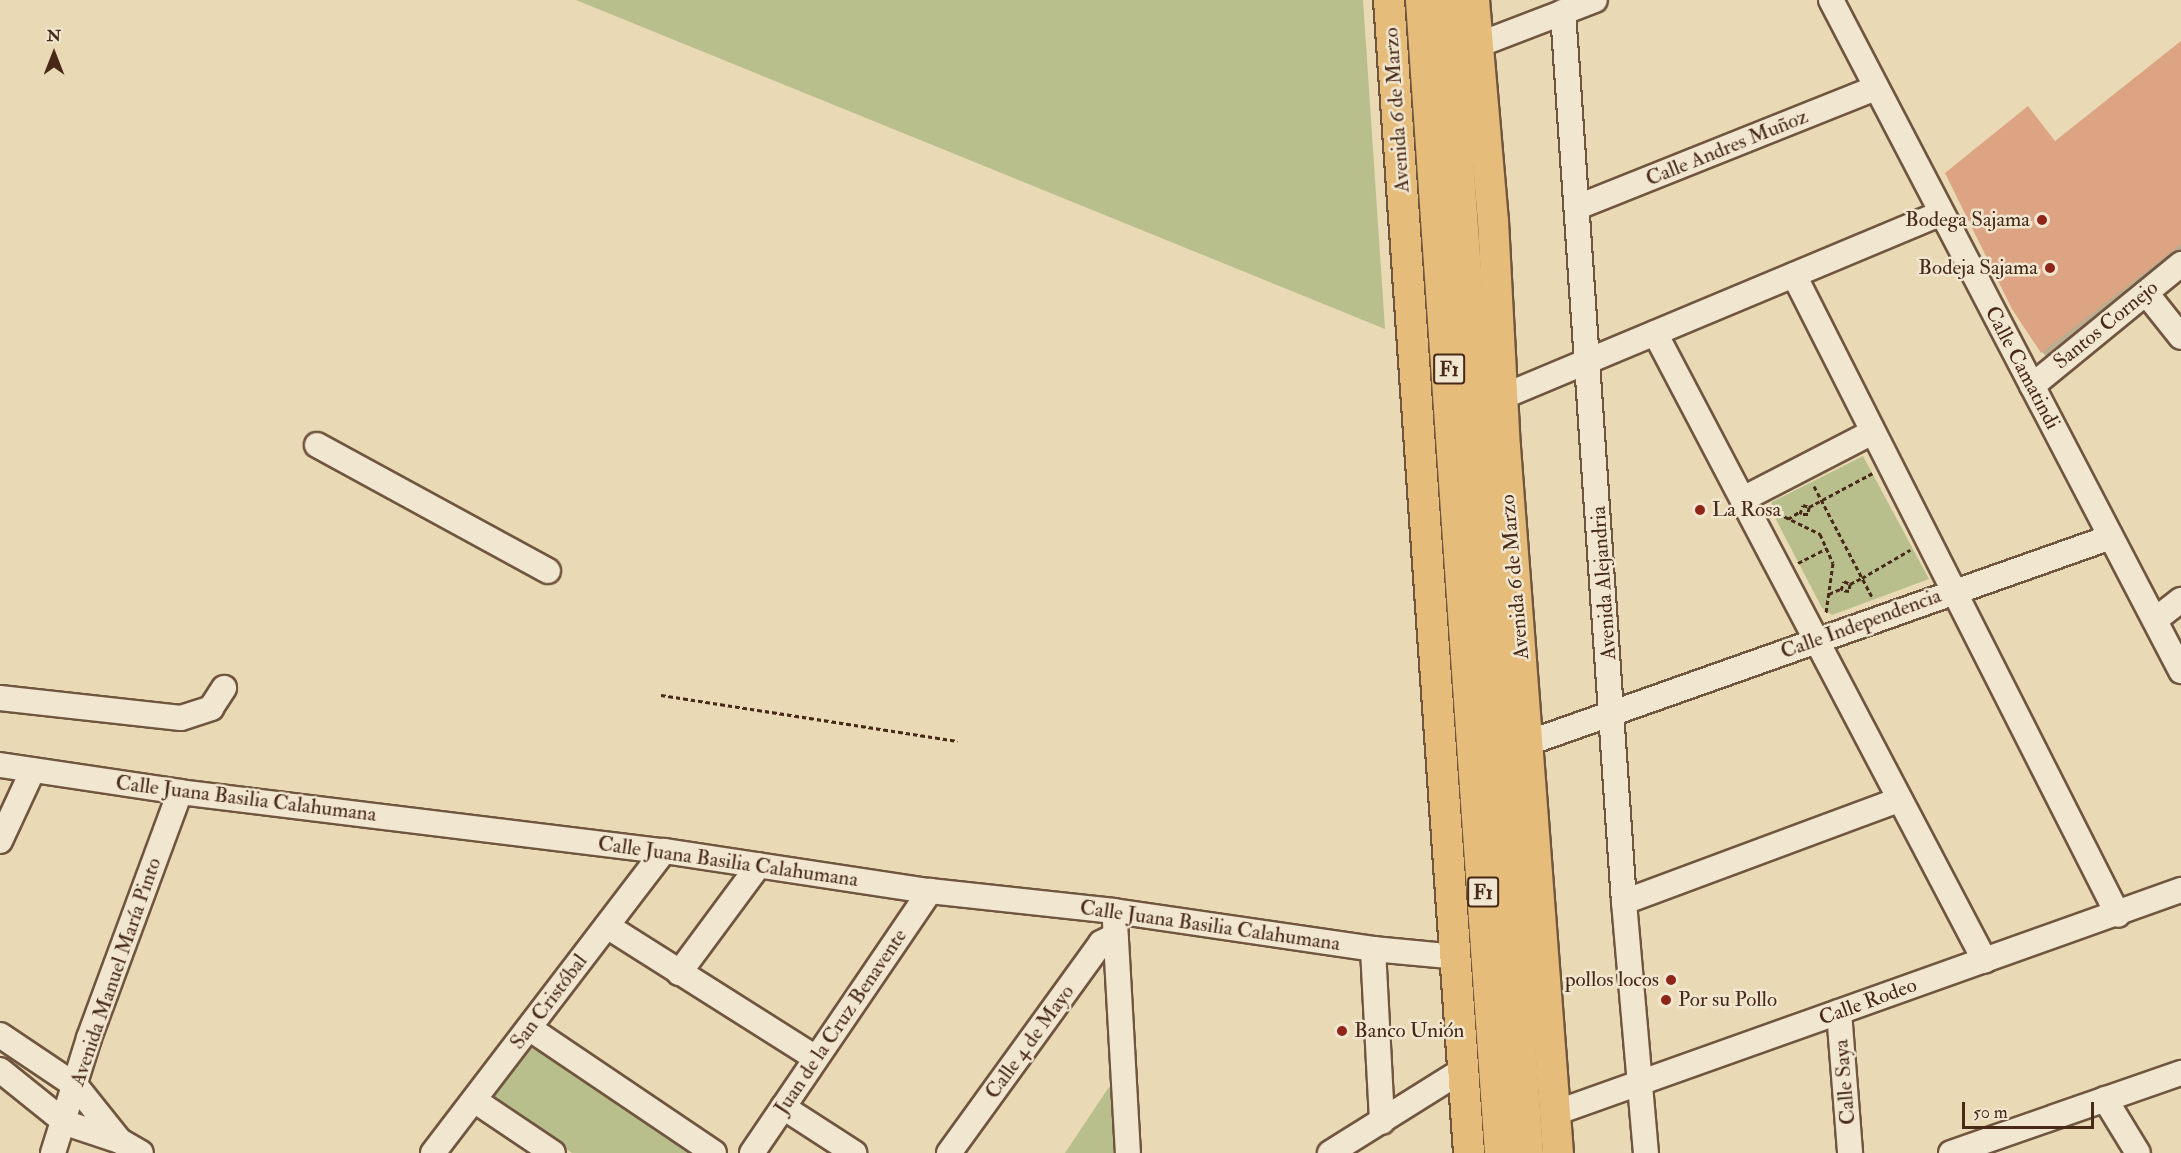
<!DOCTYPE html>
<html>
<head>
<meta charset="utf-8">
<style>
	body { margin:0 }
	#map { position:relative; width:2181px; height:1153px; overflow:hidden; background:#ead9b5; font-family:"IM FELL Double Pica",serif }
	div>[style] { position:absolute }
	.green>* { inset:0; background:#b8bf8d }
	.shadow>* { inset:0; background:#0003 }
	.building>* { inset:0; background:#dda484 }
	.path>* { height:3px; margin-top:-1.5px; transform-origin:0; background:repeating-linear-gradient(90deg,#482918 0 4.5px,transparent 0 7.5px) }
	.roads { filter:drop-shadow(2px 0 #70553f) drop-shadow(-2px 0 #70553f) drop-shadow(0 2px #70553f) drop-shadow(0 -2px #70553f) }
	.minor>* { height:24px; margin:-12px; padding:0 12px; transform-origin:12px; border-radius:12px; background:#f1e6cf }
	.major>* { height:30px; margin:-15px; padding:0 15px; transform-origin:15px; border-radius:15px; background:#e5bc7a }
	.highway>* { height:33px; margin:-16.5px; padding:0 16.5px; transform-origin:16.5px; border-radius:16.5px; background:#e5bc7a }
	.dots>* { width:16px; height:16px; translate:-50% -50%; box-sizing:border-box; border:3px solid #f1e6cf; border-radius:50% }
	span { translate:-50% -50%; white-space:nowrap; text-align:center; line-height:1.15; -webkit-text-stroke:5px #f1e6cf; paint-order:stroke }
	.shield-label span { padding:2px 4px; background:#f1e6cf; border:2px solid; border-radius:4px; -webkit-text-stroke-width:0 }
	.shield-label { font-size:20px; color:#482918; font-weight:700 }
	.street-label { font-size:21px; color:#482918 }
	.poi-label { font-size:21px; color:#482918 }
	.right { translate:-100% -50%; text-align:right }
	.left { translate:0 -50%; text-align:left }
	.north { position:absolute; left:24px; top:24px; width:60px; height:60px; -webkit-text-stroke:4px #f1e6cf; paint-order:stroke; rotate:0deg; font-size:16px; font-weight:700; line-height:24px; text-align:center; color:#482918 }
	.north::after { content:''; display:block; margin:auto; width:21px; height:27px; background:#482918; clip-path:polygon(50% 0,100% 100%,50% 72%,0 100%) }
	.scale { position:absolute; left:1962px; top:1102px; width:132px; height:27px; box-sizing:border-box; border:3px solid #482918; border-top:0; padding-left:8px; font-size:18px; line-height:21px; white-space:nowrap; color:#482918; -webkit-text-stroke:4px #f1e6cf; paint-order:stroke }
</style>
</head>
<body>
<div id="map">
	<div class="green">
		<i style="clip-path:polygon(576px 0,1363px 0,1385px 329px)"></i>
		<i style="clip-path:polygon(1863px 456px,1929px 579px,1832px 615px,1822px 608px,1770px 508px,1772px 502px)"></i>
		<i style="clip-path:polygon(532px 1041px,691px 1153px,572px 1153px,492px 1097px)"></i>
		<i style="clip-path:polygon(1109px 1087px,1124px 1094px,1127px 1153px,1065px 1153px)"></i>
	</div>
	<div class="shadow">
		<i style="clip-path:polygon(2181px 43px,2181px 261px,2049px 359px,2042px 352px,2055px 142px)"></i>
	</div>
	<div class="building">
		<i style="clip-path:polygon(2181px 41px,2181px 244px,2041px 353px,2012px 309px,1945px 173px,2028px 106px,2055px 141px)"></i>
	</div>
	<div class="path">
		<i style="left:1814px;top:486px;width:127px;rotate:62.4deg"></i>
		<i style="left:1809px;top:507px;width:7px;rotate:98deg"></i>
		<i style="left:1808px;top:514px;width:8px;rotate:180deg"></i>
		<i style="left:1800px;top:514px;width:9px;rotate:-72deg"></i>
		<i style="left:1803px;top:505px;width:6px;rotate:18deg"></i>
		<i style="left:1809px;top:507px;width:72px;rotate:-28deg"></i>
		<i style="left:1771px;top:510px;width:55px;rotate:26.1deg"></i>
		<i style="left:1820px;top:534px;width:32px;rotate:66deg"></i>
		<i style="left:1833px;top:563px;width:50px;rotate:98deg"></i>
		<i style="left:1788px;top:519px;width:13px;rotate:-32deg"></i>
		<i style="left:1798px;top:563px;width:33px;rotate:-27deg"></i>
		<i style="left:1850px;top:584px;width:7px;rotate:98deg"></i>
		<i style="left:1849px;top:591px;width:8px;rotate:-173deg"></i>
		<i style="left:1841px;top:590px;width:9px;rotate:-72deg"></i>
		<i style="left:1844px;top:581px;width:7px;rotate:27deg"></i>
		<i style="left:1850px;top:584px;width:13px;rotate:-27deg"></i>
		<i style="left:1862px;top:578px;width:56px;rotate:-30.3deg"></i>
		<i style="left:1829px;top:594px;width:12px;rotate:-24deg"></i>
		<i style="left:661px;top:695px;width:300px;rotate:8.8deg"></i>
	</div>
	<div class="roads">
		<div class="minor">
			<i style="left:1831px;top:0;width:757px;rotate:62.45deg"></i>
			<i style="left:1563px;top:12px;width:892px;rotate:86.08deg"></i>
			<i style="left:1624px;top:902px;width:252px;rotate:85deg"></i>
			<i style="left:1478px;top:45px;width:125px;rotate:-21deg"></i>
			<i style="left:1578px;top:207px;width:321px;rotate:-21.8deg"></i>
			<i style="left:1794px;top:275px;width:717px;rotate:63.15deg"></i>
			<i style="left:2146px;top:293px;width:56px;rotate:51.5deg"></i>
			<i style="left:1655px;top:333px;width:709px;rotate:62.28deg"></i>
			<i style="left:2032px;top:386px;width:193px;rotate:-39.3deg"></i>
			<i style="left:1502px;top:397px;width:476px;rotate:-22.7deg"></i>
			<i style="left:317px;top:445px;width:263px;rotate:28.6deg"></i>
			<i style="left:1743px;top:499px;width:144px;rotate:-27.3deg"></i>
			<i style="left:2155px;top:620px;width:33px;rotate:-38deg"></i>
			<i style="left:0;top:698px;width:182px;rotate:6.3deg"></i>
			<i style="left:181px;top:718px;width:32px;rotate:-18deg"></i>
			<i style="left:211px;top:708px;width:24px;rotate:-57deg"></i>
			<i style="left:1528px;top:743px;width:618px;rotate:-19.46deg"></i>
			<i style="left:0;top:765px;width:182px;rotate:8.5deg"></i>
			<i style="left:180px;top:792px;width:488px;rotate:7deg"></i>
			<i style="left:664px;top:851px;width:269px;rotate:8.6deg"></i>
			<i style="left:930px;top:891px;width:185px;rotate:6.2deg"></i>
			<i style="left:1114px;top:911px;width:262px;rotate:8.3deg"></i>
			<i style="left:1373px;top:949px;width:84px;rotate:5.4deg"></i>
			<i style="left:0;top:841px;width:78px;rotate:-65.1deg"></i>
			<i style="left:1624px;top:902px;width:292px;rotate:-20.4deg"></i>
			<i style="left:1115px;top:922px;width:231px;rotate:86.8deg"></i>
			<i style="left:607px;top:926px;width:247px;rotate:32.3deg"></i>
			<i style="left:1373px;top:949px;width:173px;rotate:87deg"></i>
			<i style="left:679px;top:973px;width:134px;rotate:-53.5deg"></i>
			<i style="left:1839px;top:1012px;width:141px;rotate:85.5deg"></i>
			<i style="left:529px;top:1028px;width:223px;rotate:34deg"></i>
			<i style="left:0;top:1035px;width:92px;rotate:33.9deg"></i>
			<i style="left:76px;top:1086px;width:70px;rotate:51.3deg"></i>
			<i style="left:0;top:1070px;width:85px;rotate:38.8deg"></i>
			<i style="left:66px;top:1123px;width:57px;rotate:18.4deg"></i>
			<i style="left:120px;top:1141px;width:24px;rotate:30deg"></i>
			<i style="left:2105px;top:1099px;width:63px;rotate:58.6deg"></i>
			<i style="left:474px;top:1100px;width:95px;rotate:33.9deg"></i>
			<i style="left:783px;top:1107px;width:85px;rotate:32.9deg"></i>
			<i style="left:1555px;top:1113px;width:665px;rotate:-19.61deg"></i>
			<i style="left:53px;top:1153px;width:121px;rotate:-72.6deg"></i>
			<i style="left:89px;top:1038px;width:262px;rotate:-69.7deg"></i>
			<i style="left:433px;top:1153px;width:380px;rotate:-52.6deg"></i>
			<i style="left:752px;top:1153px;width:317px;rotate:-55.8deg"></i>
			<i style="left:949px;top:1153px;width:259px;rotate:-54.1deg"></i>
			<i style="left:1101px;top:943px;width:16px;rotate:-27deg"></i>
			<i style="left:1330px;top:1153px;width:157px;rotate:-32deg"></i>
			<i style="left:1951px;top:1153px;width:244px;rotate:-19.2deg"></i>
		</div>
		<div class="major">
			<i style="left:1389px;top:0;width:1156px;rotate:86.03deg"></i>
			<i style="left:1474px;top:0;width:222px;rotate:85.1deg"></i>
			<i style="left:1493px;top:221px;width:226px;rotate:87deg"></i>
			<i style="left:1505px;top:447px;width:708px;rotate:85.71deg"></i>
		</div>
		<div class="highway">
			<i style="left:1422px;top:0;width:1156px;rotate:86.08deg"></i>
			<i style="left:1445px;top:0;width:1156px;rotate:85.98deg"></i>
		</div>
	</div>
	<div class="dots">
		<i style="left:2042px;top:220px;background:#8f2418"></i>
		<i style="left:2050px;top:268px;background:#8f2418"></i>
		<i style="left:1700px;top:510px;background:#8f2418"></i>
		<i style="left:1671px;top:980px;background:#8f2418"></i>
		<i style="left:1666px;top:1000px;background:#8f2418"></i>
		<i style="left:1342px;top:1031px;background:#8f2418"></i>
	</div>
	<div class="shield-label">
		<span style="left:1449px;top:369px">F1</span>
		<span style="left:1483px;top:892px">F1</span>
	</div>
	<div class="street-label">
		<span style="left:1397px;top:110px;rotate:-94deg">Avenida 6 de Marzo</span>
		<span style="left:1727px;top:148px;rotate:-22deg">Calle Andres Muñoz</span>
		<span style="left:2106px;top:325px;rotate:-39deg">Santos Cornejo</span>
		<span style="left:2022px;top:368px;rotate:62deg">Calle Camatindi</span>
		<span style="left:1515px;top:577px;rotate:-95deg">Avenida 6 de Marzo</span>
		<span style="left:1604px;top:583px;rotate:-94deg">Avenida Alejandria</span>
		<span style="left:1861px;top:624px;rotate:-20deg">Calle Independencia</span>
		<span style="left:246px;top:799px;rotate:7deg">Calle Juana Basilia Calahumana</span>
		<span style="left:728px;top:862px;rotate:8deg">Calle Juana Basilia Calahumana</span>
		<span style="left:1210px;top:926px;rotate:8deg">Calle Juana Basilia Calahumana</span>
		<span style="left:116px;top:972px;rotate:-71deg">Avenida Manuel María Pinto</span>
		<span style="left:549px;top:1002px;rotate:-53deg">San Cristóbal</span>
		<span style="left:1868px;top:1002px;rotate:-20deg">Calle Rodeo</span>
		<span style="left:841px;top:1022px;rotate:-56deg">Juan de la Cruz Benavente</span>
		<span style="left:1030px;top:1042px;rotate:-54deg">Calle 4 de Mayo</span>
		<span style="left:1845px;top:1082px;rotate:-95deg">Calle Saya</span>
	</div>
	<div class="poi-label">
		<span class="right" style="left:2030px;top:220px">Bodega Sajama</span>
		<span class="right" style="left:2038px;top:268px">Bodeja Sajama</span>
		<span class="left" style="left:1712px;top:510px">La Rosa</span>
		<span class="right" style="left:1659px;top:980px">pollos locos</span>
		<span class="left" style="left:1678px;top:1000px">Por su Pollo</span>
		<span class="left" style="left:1354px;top:1031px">Banco Unión</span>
	</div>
	<div class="north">N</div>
	<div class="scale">50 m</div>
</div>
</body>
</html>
